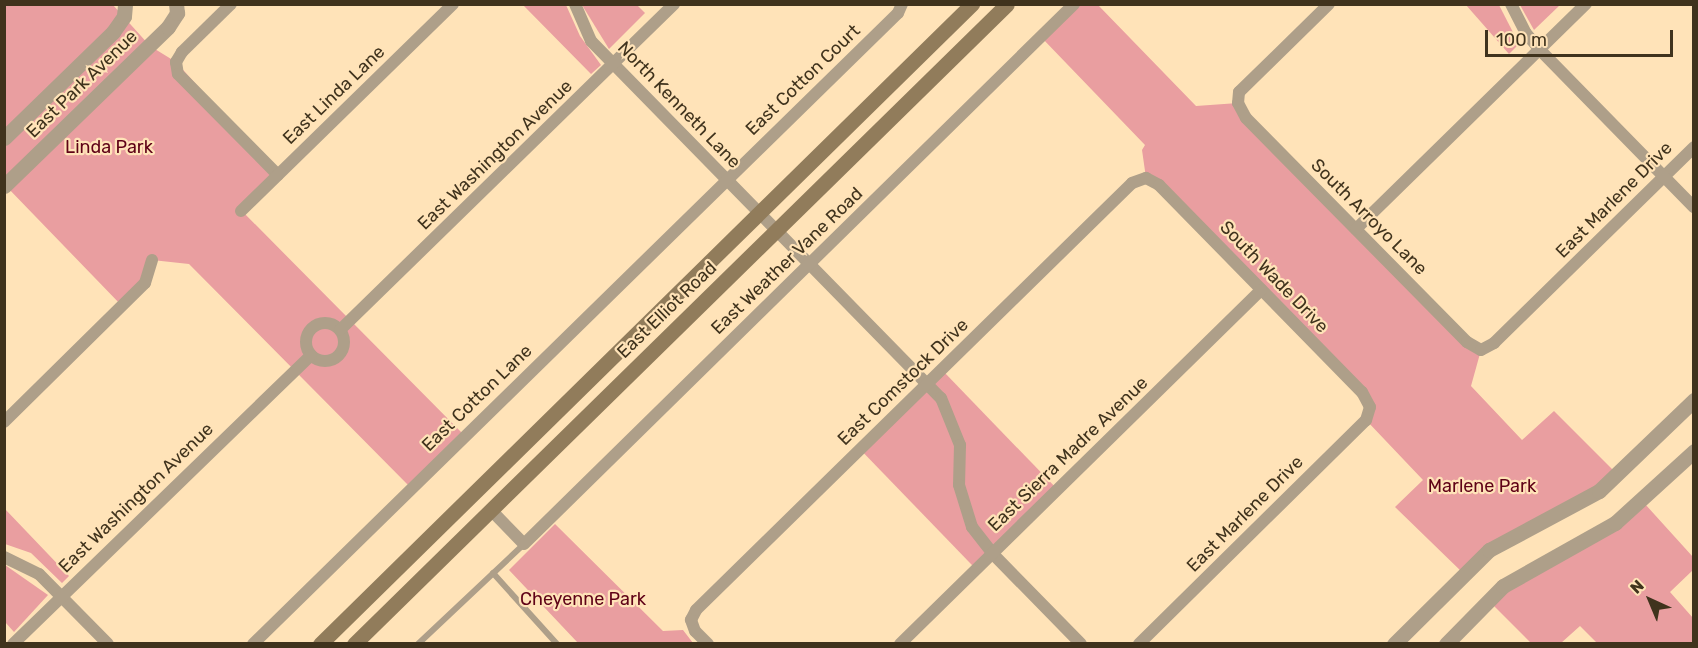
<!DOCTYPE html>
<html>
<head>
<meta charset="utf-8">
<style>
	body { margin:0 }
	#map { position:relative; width:1698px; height:648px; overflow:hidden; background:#ffe3b8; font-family:Rubik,sans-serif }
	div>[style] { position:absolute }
	.green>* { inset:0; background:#e99ea0; transform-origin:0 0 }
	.service>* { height:6px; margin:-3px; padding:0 3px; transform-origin:3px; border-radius:3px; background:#ae9f89 }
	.minor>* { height:12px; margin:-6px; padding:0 6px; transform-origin:6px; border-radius:6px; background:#ae9f89 }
	.minor>.ring { margin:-6px; padding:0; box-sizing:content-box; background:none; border:12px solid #ae9f89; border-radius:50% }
	.tertiary>* { height:15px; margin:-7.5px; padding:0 7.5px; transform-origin:7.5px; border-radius:7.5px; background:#ae9f89 }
	.secondary>* { height:15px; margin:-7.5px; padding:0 7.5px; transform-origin:7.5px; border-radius:7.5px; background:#917c5b }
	span { translate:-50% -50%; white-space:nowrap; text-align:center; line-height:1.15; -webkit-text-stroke:4.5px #ffe3b8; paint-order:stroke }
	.street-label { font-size:18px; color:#40331d }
	.park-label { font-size:18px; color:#5f0217 }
	.frame { position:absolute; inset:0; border:6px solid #40331d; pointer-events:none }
	.north { position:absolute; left:1620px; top:570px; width:60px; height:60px; -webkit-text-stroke:4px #ffe3b8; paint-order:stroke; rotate:316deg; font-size:16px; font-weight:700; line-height:24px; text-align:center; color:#40331d }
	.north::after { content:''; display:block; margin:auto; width:21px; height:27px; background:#40331d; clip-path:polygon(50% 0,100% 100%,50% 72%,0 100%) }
	.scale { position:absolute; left:1485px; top:30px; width:188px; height:27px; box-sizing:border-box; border:3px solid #40331d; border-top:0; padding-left:8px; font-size:18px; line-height:21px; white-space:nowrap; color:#40331d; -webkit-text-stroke:4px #ffe3b8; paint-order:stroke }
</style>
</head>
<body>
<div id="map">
	<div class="green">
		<i style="clip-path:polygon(4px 5px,113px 5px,150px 46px,176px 62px,278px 175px,242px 211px,465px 436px,411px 488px,189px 264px,152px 260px,145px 283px,123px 307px,5px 185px)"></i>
		<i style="clip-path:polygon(523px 5px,566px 5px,580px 36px,601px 65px,591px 74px)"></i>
		<i style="clip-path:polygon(582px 5px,637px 5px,645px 13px,609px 49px)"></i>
		<i style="clip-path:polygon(1074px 5px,1098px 5px,1196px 106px,1238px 103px,1481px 350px,1471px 386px,1522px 440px,1554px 411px,1618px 475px,1464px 574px,1395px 507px,1423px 480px,1366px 420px,1370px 407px,1146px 178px,1142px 150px,1145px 145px,1041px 37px)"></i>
		<i style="clip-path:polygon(1466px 5px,1499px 5px,1519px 44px,1509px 54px)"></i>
		<i style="clip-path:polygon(1520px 5px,1560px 5px,1534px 30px)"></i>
		<i style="left:944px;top:372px;width:160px;height:114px;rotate:46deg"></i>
		<i style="clip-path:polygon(1645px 504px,1693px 557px,1693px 570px,1670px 592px,1693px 618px,1693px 643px,1597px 643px,1580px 626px,1561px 643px,1531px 643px,1493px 605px,1510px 587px)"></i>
		<i style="clip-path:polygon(5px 509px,69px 576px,62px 583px,31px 553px,5px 544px)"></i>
		<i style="clip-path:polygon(555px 524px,663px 631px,683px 630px,693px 643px,578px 643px,509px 570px)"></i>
		<i style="clip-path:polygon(5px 565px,48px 595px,14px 632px,5px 622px)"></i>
	</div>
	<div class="service">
		<i style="left:493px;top:573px;width:96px;rotate:48deg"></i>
		<i style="left:418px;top:644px;width:146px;rotate:-43.3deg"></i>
	</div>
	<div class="minor">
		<i style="left:231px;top:4px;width:69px;rotate:135.6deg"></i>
		<i style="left:182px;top:52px;width:12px;rotate:121deg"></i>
		<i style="left:176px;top:62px;width:12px;rotate:81deg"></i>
		<i style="left:178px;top:74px;width:142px;rotate:45.3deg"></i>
		<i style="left:575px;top:4px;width:40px;rotate:66.6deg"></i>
		<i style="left:591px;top:41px;width:500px;rotate:45.6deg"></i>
		<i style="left:941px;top:398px;width:51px;rotate:68deg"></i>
		<i style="left:960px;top:445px;width:40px;rotate:91.4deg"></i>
		<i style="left:959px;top:485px;width:44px;rotate:72.8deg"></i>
		<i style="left:972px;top:527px;width:33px;rotate:52deg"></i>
		<i style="left:992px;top:553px;width:127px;rotate:45.6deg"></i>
		<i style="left:1329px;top:4px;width:126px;rotate:135.6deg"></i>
		<i style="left:1239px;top:92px;width:11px;rotate:95deg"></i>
		<i style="left:1238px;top:103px;width:17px;rotate:62deg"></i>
		<i style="left:1246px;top:118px;width:315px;rotate:45.4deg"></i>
		<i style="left:1467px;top:342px;width:16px;rotate:30deg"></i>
		<i style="left:1481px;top:350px;width:15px;rotate:-28deg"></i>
		<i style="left:1494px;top:343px;width:280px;rotate:-44.4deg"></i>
		<i style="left:1511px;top:4px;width:31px;rotate:63deg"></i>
		<i style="left:1525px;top:32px;width:23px;rotate:50deg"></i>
		<i style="left:1540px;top:50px;width:220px;rotate:45.6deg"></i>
		<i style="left:241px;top:211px;width:296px;rotate:-44.3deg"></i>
		<i style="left:1356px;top:229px;width:322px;rotate:-44.4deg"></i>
		<i class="ring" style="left:306px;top:323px;width:26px;height:26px"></i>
		<i style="left:340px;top:330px;width:467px;rotate:-44.3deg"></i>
		<i style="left:4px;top:422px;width:198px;rotate:-44.6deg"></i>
		<i style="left:145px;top:283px;width:24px;rotate:-73deg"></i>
		<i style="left:491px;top:510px;width:47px;rotate:45.9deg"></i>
		<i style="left:524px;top:544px;width:771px;rotate:-44.47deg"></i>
		<i style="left:4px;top:557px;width:39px;rotate:26deg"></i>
		<i style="left:39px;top:574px;width:98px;rotate:45.4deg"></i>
		<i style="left:13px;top:644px;width:415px;rotate:-44.1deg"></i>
		<i style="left:253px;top:644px;width:902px;rotate:-44.37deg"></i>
		<i style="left:898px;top:13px;width:10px;rotate:-66deg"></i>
		<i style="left:708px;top:644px;width:18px;rotate:-135deg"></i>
		<i style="left:695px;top:631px;width:12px;rotate:-110deg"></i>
		<i style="left:691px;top:620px;width:11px;rotate:-63deg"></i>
		<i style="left:696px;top:610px;width:610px;rotate:-44.4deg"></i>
		<i style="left:1132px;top:183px;width:15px;rotate:-20deg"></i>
		<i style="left:1146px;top:178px;width:15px;rotate:28deg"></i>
		<i style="left:1159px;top:185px;width:290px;rotate:45.6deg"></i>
		<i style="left:1362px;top:392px;width:17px;rotate:62deg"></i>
		<i style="left:1370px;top:407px;width:14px;rotate:107deg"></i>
		<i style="left:1366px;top:420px;width:319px;rotate:135.4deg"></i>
		<i style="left:900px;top:644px;width:506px;rotate:-44.44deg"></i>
	</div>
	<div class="tertiary">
		<i style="left:4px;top:138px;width:152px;rotate:-44.2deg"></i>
		<i style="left:113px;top:32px;width:19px;rotate:-55deg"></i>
		<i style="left:124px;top:16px;width:12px;rotate:-85deg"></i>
		<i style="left:4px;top:186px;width:228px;rotate:-44.1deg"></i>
		<i style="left:168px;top:27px;width:17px;rotate:-57deg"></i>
		<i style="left:177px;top:13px;width:9px;rotate:-96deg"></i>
		<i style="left:1394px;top:644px;width:134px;rotate:-44.7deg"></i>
		<i style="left:1489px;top:550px;width:125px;rotate:-28.2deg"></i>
		<i style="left:1599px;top:491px;width:132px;rotate:-43.8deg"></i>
		<i style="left:1446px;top:644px;width:81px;rotate:-45.5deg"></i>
		<i style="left:1503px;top:586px;width:129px;rotate:-29.4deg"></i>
		<i style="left:1615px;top:523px;width:107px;rotate:-42.3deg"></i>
	</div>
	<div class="secondary">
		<i style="left:320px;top:644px;width:914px;rotate:-44.47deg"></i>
		<i style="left:354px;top:644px;width:914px;rotate:-44.42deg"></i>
	</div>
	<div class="street-label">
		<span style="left:803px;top:80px;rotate:-44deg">East Cotton Court</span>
		<span style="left:82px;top:84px;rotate:-44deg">East Park Avenue</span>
		<span style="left:334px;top:95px;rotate:-44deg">East Linda Lane</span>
		<span style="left:679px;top:105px;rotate:46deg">North Kenneth Lane</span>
		<span style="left:495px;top:155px;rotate:-44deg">East Washington Avenue</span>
		<span style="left:1614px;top:200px;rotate:-45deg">East Marlene Drive</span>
		<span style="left:1369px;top:217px;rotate:45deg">South Arroyo Lane</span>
		<span style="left:787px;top:261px;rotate:-44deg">East Weather Vane Road</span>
		<span style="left:1274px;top:277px;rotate:46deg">South Wade Drive</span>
		<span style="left:667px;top:310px;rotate:-44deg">East Elliot Road</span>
		<span style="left:903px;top:382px;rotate:-44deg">East Comstock Drive</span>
		<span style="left:477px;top:398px;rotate:-44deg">East Cotton Lane</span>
		<span style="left:1068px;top:454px;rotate:-44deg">East Sierra Madre Avenue</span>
		<span style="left:136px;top:498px;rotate:-44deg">East Washington Avenue</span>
		<span style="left:1245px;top:514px;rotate:-45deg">East Marlene Drive</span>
	</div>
	<div class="park-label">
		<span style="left:109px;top:147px">Linda Park</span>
		<span style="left:1482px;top:486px">Marlene Park</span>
		<span style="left:583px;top:599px">Cheyenne Park</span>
	</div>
	<div class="frame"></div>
	<div class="north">N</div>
	<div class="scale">100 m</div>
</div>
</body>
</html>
